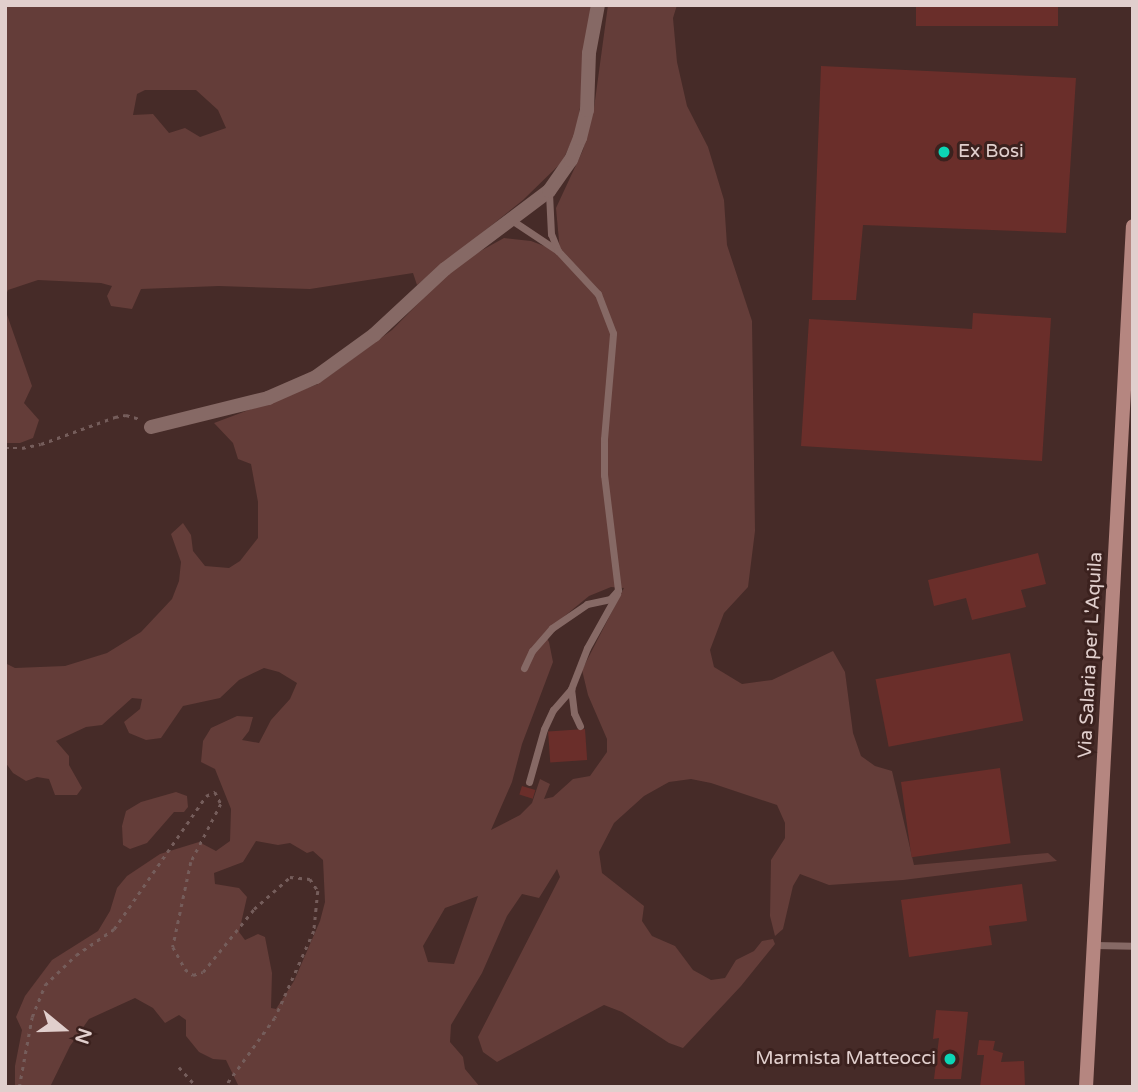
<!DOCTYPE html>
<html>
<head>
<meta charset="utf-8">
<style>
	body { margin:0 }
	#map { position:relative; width:1138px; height:1092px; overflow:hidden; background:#462b28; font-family:"Varela Round",sans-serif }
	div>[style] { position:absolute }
	.green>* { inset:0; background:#643d39 }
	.building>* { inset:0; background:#6a2e2a; transform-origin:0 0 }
	.path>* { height:2.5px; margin-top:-1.25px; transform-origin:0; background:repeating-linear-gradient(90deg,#755d5b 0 3.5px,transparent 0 8.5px) }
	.lane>* { height:7px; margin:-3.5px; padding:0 3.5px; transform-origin:3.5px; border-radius:3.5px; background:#866965 }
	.street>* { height:14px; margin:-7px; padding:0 7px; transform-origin:7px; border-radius:7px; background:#866965 }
	.secondary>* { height:14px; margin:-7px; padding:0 7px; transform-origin:7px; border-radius:7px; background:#b58680 }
	.dots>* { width:19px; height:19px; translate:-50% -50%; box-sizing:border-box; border:4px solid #3b211e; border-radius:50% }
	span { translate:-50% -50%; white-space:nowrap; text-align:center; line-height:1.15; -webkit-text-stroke:6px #3b211e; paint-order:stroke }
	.poi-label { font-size:19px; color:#e1cfcd }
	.left { translate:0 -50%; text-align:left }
	.right { translate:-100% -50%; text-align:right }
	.street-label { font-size:19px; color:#e1cfcd }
	.frame { position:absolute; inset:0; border:7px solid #e1cfcd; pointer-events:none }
	.north { position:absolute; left:28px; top:994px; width:70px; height:70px; -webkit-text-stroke:5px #3b211e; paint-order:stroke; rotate:109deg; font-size:19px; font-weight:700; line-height:28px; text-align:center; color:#e1cfcd }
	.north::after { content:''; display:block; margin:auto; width:24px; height:32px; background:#e1cfcd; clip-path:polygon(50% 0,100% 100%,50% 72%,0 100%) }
</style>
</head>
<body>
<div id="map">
	<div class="green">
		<i style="clip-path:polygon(evenodd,5px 5px,597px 5px,576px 132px,562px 162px,523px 200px,417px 285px,413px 273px,310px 289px,219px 286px,141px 289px,132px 309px,111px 306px,107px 296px,112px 286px,101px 283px,38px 280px,8px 290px,5px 297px,5px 5px,145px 90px,196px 90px,218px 110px,226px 128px,200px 137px,185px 128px,169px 133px,153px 114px,133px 115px,137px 94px,145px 90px)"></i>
		<i style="clip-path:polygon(evenodd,608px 5px,677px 5px,673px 18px,677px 62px,687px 106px,708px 147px,724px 200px,727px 245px,752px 321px,755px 531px,748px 587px,724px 613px,710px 650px,714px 667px,742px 684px,772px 680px,833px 651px,845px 672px,853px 733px,861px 756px,875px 766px,892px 771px,914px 865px,1048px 853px,1057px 861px,903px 880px,829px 885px,800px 874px,793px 886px,783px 929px,775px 936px,770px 916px,771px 860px,785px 838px,785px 823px,777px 805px,711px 783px,691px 779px,669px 782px,644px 796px,614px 823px,599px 852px,602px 873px,644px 906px,642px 921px,652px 936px,675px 946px,693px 970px,711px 980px,725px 978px,736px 960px,754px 951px,762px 941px,773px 939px,775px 944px,741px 986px,683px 1048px,669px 1043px,622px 1012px,604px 1005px,497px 1062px,483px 1052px,478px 1037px,560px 877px,557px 869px,539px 898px,522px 894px,507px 916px,482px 973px,451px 1025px,450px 1042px,463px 1057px,465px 1069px,480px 1087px,239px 1087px,226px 1060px,213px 1059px,199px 1052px,186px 1036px,186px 1020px,179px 1015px,165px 1023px,153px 1008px,135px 998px,89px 1019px,70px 1046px,50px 1087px,15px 1087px,15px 1066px,22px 1030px,16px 1017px,25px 996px,52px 960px,98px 931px,110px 911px,117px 888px,127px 876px,160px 854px,199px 842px,216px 851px,230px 841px,231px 809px,215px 769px,201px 762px,203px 741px,211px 728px,237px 716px,253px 717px,249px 731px,242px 740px,259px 743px,271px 720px,290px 699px,297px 683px,279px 672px,264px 668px,239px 680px,220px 698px,183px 706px,161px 738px,146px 740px,129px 733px,124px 722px,140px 709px,142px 699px,132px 698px,102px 725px,86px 727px,56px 741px,69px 756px,69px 765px,82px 788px,77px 795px,55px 795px,49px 779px,37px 777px,26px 781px,13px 773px,5px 762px,5px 663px,15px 668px,65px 666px,107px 653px,141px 632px,172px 599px,179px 581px,181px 562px,171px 534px,183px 523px,191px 535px,193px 551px,205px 566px,229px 568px,240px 561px,258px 538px,258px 502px,251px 464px,238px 459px,233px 443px,214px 423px,318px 384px,392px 330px,457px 264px,504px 238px,531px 241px,560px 252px,556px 208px,583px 150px,594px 108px,608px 5px,611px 587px,624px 588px,582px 670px,588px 695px,607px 739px,607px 752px,590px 776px,573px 779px,553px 797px,544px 799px,550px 784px,540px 779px,532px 803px,520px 815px,491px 830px,512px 782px,522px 744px,553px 662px,549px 642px,544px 633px,589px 596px,611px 587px,608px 5px,256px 841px,278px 845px,290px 843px,307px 853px,313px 851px,323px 860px,325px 902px,320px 921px,294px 981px,276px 1009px,271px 1008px,272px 973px,265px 937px,258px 934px,245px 940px,239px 932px,247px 897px,239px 888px,215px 884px,214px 873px,243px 862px,256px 841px,608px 5px,478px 896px,454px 964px,428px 962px,423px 946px,445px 908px,478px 896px)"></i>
		<i style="clip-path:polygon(5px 309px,32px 386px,24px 403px,39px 420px,33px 438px,20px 443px,5px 443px)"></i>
		<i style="clip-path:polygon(176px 792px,187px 796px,188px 807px,184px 812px,174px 812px,147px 843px,130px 849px,123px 845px,122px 826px,126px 811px,141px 802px)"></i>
	</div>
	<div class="building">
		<i style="left:916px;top:5px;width:142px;height:21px"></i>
		<i style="clip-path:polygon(821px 66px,1076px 78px,1066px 233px,863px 225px,856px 300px,812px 300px)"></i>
		<i style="clip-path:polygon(973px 313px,1051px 318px,1042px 461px,801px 446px,809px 319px,972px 329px)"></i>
		<i style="clip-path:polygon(1038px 553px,1046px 584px,1021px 590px,1026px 607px,972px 620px,966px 598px,934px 606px,928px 580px)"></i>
		<i style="left:1010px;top:653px;width:69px;height:137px;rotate:79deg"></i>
		<i style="left:585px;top:729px;width:31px;height:37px;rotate:86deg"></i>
		<i style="left:1000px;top:768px;width:76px;height:100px;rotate:82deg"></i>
		<i style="left:522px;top:786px;width:14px;height:9px;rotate:17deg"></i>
		<i style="clip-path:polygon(1022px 884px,1027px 921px,989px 926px,992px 945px,909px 957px,901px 900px)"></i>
		<i style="clip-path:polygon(936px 1010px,968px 1012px,961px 1079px,934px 1079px,939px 1038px,933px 1039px)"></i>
		<i style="clip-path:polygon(979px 1040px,995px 1041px,993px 1050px,1003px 1053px,1001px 1062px,1024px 1061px,1025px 1087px,980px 1087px,984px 1055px,977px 1055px)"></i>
	</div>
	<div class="path">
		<i style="left:5px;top:448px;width:17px"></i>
		<i style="left:22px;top:448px;width:19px;rotate:-12deg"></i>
		<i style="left:41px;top:444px;width:79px;rotate:-20deg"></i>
		<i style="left:115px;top:417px;width:11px;rotate:-10deg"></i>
		<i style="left:126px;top:415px;width:15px;rotate:16deg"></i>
		<i style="left:179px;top:1067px;width:27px;rotate:48deg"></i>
		<i style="left:19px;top:1087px;width:71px;rotate:-79.5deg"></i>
		<i style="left:32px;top:1017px;width:35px;rotate:-68deg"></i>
		<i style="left:45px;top:985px;width:43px;rotate:-44.1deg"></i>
		<i style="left:76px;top:955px;width:46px;rotate:-34.4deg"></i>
		<i style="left:114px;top:929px;width:162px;rotate:-55.3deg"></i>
		<i style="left:206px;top:796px;width:10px;rotate:-24deg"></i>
		<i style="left:215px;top:792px;width:13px;rotate:63deg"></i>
		<i style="left:221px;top:804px;width:65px;rotate:117.3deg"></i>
		<i style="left:191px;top:862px;width:87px;rotate:102deg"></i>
		<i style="left:173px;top:947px;width:25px;rotate:61deg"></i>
		<i style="left:185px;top:969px;width:10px;rotate:37deg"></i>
		<i style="left:193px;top:975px;width:10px;rotate:-17deg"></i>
		<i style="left:203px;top:972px;width:81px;rotate:-51deg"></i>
		<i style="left:254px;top:909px;width:48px;rotate:-41.6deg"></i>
		<i style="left:290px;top:877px;width:20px;rotate:6deg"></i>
		<i style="left:310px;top:879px;width:14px;rotate:56deg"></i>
		<i style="left:318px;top:891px;width:40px;rotate:95.7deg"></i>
		<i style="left:314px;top:931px;width:95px;rotate:114.1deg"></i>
		<i style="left:275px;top:1018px;width:85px;rotate:125.9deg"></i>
	</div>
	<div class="lane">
		<i style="left:513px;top:221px;width:54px;rotate:33.7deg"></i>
		<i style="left:558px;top:251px;width:18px;rotate:-112deg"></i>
		<i style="left:551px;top:234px;width:41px;rotate:-92.8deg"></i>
		<i style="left:524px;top:668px;width:19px;rotate:-65deg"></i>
		<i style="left:532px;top:651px;width:30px;rotate:-49deg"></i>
		<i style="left:552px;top:628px;width:42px;rotate:-34.4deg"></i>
		<i style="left:587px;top:604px;width:24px;rotate:-12deg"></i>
		<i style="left:610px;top:599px;width:12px;rotate:-48deg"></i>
		<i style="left:618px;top:590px;width:116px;rotate:-96.9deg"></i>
		<i style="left:604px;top:475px;width:36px;rotate:-90deg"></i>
		<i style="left:604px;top:439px;width:106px;rotate:-85.1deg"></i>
		<i style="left:613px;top:333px;width:42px;rotate:-111deg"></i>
		<i style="left:598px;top:294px;width:59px;rotate:-132.9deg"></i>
		<i style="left:580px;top:726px;width:14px;rotate:-115deg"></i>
		<i style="left:574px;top:713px;width:24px;rotate:-97deg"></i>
		<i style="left:571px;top:689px;width:44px;rotate:-68.7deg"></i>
		<i style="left:587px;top:648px;width:62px;rotate:-60.9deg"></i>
		<i style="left:529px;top:782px;width:55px;rotate:-74.2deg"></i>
		<i style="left:544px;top:729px;width:21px;rotate:-65deg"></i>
		<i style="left:553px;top:710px;width:28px;rotate:-49deg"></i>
		<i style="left:1094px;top:945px;width:39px;rotate:1deg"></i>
	</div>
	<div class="street">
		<i style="left:151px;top:427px;width:121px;rotate:-13.9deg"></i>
		<i style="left:268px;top:398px;width:52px;rotate:-23.6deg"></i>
		<i style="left:316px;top:377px;width:72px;rotate:-35.9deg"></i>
		<i style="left:374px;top:335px;width:97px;rotate:-42.9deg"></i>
		<i style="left:445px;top:269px;width:130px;rotate:-36.9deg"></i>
		<i style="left:549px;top:191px;width:38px;rotate:-55deg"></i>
		<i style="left:571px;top:160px;width:24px;rotate:-68deg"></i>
		<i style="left:580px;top:138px;width:29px;rotate:-76deg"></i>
		<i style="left:587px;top:110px;width:57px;rotate:-88deg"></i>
		<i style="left:589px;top:53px;width:49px;rotate:-79.4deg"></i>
	</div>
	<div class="secondary">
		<i style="left:1086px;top:1087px;width:862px;rotate:-86.88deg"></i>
	</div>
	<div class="dots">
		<i style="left:944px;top:152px;background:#0cd5b5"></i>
		<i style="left:950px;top:1059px;background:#0cd5b5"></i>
	</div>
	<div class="poi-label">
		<span class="left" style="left:958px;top:152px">Ex Bosi</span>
		<span class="right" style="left:936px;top:1059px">Marmista Matteocci</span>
	</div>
	<div class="street-label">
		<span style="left:1091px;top:655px;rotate:-87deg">Via Salaria per L'Aquila</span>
	</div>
	<div class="frame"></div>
	<div class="north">N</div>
</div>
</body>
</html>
